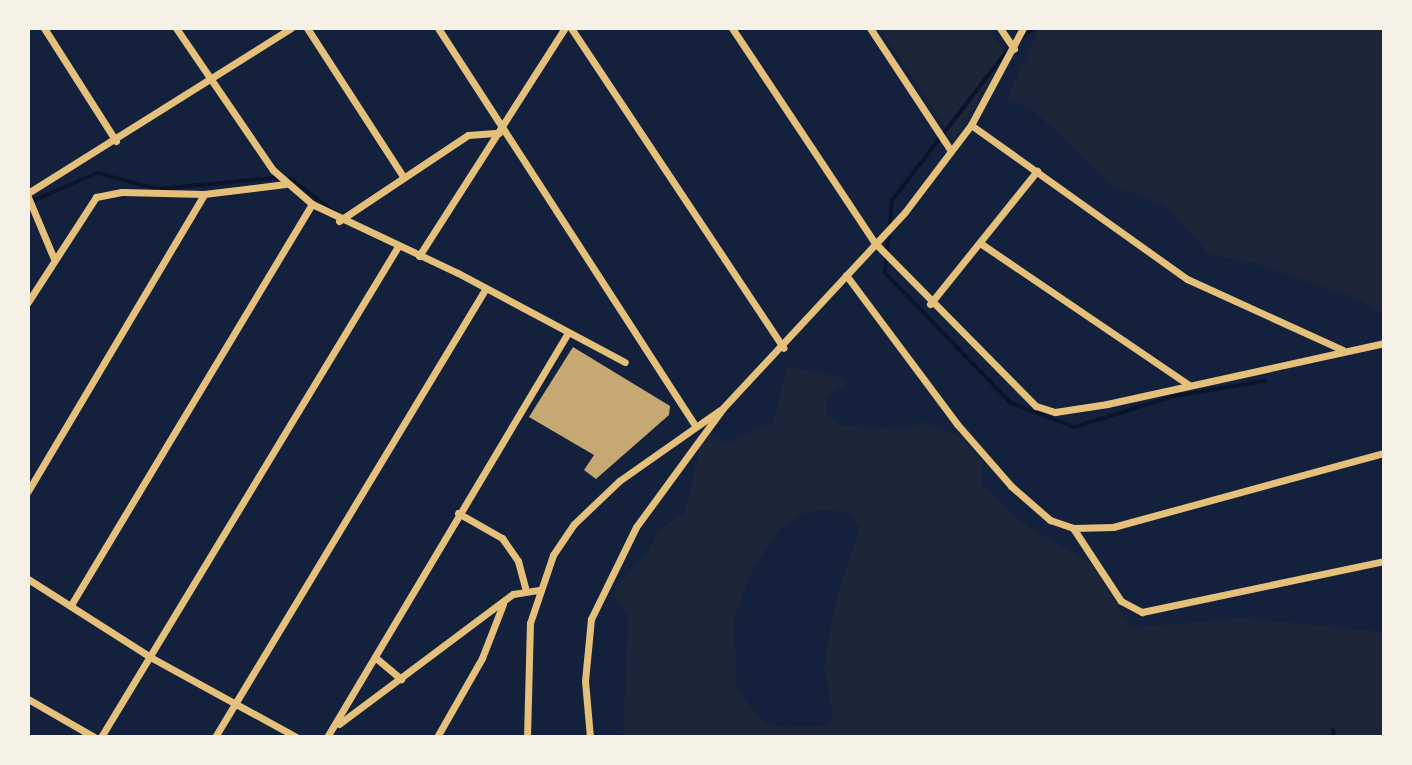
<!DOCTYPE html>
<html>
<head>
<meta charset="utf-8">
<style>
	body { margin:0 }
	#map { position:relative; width:1412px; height:765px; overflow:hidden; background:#14213d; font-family:Poppins,sans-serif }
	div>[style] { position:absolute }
	.green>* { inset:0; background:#1d2539 }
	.stream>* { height:4px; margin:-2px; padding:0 2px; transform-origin:2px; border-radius:2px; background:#0b132b }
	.building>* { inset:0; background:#c6a872 }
	.minor>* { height:7px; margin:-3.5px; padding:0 3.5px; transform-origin:3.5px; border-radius:3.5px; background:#e5c07b }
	span { translate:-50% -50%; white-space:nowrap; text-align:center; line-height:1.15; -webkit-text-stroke:7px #f6f1e7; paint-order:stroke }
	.frame { position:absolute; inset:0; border:30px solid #f6f1e7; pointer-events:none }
</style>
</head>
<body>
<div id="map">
	<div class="green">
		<i style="clip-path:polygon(880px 28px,987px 28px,1006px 55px,954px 140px)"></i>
		<i style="clip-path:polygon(1040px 28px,1384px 28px,1384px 315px,1356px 298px,1254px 263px,1210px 255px,1166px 206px,1111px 184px,1030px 107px,1006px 99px)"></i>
		<i style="clip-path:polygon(evenodd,788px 366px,843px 378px,845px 386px,827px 395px,826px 414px,841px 426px,908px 429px,924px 422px,960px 437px,982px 462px,982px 483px,1019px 521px,1095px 566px,1130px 628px,1244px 618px,1384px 632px,1384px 737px,623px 737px,628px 616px,616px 599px,615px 587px,647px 554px,660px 529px,685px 512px,703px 432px,727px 443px,773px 422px,788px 366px,824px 509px,852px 514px,860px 528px,837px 595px,824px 665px,833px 716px,827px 726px,782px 727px,764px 722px,737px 691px,734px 617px,755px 565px,780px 528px,801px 514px,824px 509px)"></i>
	</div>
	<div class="stream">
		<i style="left:1020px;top:39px;width:18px;rotate:-38deg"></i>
		<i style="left:1010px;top:47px;width:193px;rotate:127.6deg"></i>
		<i style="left:892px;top:200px;width:73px;rotate:95.5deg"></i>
		<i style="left:885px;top:273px;width:181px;rotate:45.9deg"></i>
		<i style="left:1011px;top:403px;width:67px;rotate:20.9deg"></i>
		<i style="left:1074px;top:427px;width:106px;rotate:-17.1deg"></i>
		<i style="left:1175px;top:396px;width:91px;rotate:-9.5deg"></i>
		<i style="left:30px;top:202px;width:73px;rotate:-23.4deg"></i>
		<i style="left:97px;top:173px;width:62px;rotate:14.9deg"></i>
		<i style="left:157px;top:189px;width:117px;rotate:-5.4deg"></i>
		<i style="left:273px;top:178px;width:18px;rotate:3deg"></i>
		<i style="left:291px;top:179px;width:56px;rotate:37.1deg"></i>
		<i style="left:1333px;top:730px;width:7px;rotate:82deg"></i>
	</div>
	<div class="building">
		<i style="clip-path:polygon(573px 347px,670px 406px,669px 415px,596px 479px,584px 470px,594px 455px,529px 417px)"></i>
	</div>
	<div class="minor">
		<i style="left:44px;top:28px;width:134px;rotate:57.5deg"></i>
		<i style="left:176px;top:28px;width:172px;rotate:55.7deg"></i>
		<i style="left:273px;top:170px;width:52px;rotate:41.1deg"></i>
		<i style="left:312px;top:204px;width:161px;rotate:25.3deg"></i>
		<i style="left:458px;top:273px;width:189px;rotate:28.1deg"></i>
		<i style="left:307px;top:28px;width:175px;rotate:57.1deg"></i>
		<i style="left:438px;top:28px;width:472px;rotate:57.1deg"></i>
		<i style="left:571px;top:28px;width:384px;rotate:56.4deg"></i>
		<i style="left:732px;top:28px;width:258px;rotate:56.4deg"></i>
		<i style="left:875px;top:243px;width:229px;rotate:45.4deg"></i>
		<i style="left:1036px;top:406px;width:20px;rotate:18deg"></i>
		<i style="left:1055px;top:412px;width:53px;rotate:-8.7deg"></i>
		<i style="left:1107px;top:404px;width:284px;rotate:-12.4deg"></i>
		<i style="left:870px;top:28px;width:147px;rotate:56.6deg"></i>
		<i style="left:1000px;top:28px;width:25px;rotate:56deg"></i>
		<i style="left:971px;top:125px;width:265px;rotate:35.5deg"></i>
		<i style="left:1187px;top:279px;width:171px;rotate:24.5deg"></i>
		<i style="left:28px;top:193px;width:310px;rotate:-32.1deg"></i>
		<i style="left:28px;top:197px;width:67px;rotate:67.2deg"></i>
		<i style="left:339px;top:221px;width:155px;rotate:-33.7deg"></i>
		<i style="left:468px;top:135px;width:31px;rotate:-4deg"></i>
		<i style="left:980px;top:243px;width:253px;rotate:34.2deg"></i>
		<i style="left:419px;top:256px;width:271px;rotate:-57.4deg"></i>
		<i style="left:846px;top:275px;width:186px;rotate:53.3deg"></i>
		<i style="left:957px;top:424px;width:82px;rotate:48.9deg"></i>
		<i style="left:1011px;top:486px;width:52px;rotate:41.1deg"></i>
		<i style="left:1050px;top:520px;width:24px;rotate:19deg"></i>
		<i style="left:1073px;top:528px;width:40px;rotate:-1.4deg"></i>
		<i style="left:1113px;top:527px;width:281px;rotate:-15.3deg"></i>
		<i style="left:28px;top:302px;width:125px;rotate:-57.1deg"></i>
		<i style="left:96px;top:197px;width:26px;rotate:-11deg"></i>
		<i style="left:122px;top:192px;width:82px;rotate:1.4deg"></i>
		<i style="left:204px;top:194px;width:82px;rotate:-7deg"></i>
		<i style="left:930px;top:304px;width:171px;rotate:-51.2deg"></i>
		<i style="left:28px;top:491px;width:345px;rotate:-59.3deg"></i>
		<i style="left:458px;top:513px;width:51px;rotate:29.6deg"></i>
		<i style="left:502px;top:538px;width:28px;rotate:55deg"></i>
		<i style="left:518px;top:561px;width:28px;rotate:75deg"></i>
		<i style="left:1073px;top:528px;width:87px;rotate:56.7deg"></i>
		<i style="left:1121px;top:601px;width:24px;rotate:28deg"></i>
		<i style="left:1142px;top:612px;width:247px;rotate:-11.9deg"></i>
		<i style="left:28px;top:579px;width:147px;rotate:32.5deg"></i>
		<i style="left:152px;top:658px;width:164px;rotate:28.7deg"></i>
		<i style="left:71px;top:605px;width:468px;rotate:-59deg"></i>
		<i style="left:376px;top:658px;width:33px;rotate:40deg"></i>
		<i style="left:28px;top:699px;width:76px;rotate:29.9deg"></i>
		<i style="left:339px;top:724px;width:217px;rotate:-36.8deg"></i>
		<i style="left:513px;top:594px;width:25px;rotate:-9deg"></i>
		<i style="left:101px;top:737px;width:572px;rotate:-58.81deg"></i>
		<i style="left:215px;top:737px;width:524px;rotate:-58.89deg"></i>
		<i style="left:327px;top:737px;width:470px;rotate:-59.2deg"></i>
		<i style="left:437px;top:737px;width:91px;rotate:-60.3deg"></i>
		<i style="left:482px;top:658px;width:58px;rotate:-68.7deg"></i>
		<i style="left:527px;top:737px;width:114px;rotate:-88.5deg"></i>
		<i style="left:530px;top:623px;width:72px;rotate:-71.3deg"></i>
		<i style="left:553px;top:555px;width:37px;rotate:-56deg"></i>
		<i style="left:574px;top:524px;width:62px;rotate:-43.7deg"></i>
		<i style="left:619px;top:481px;width:123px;rotate:-35.1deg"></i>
		<i style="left:590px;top:737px;width:56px;rotate:-95.1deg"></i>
		<i style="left:585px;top:681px;width:62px;rotate:-84.5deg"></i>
		<i style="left:591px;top:619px;width:102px;rotate:-63.9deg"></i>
		<i style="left:636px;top:527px;width:147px;rotate:-53.8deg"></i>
		<i style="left:723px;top:408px;width:267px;rotate:-47.1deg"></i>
		<i style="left:905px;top:212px;width:109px;rotate:-52.8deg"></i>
		<i style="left:971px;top:125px;width:110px;rotate:-61.8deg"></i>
	</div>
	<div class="frame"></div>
</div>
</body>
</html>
